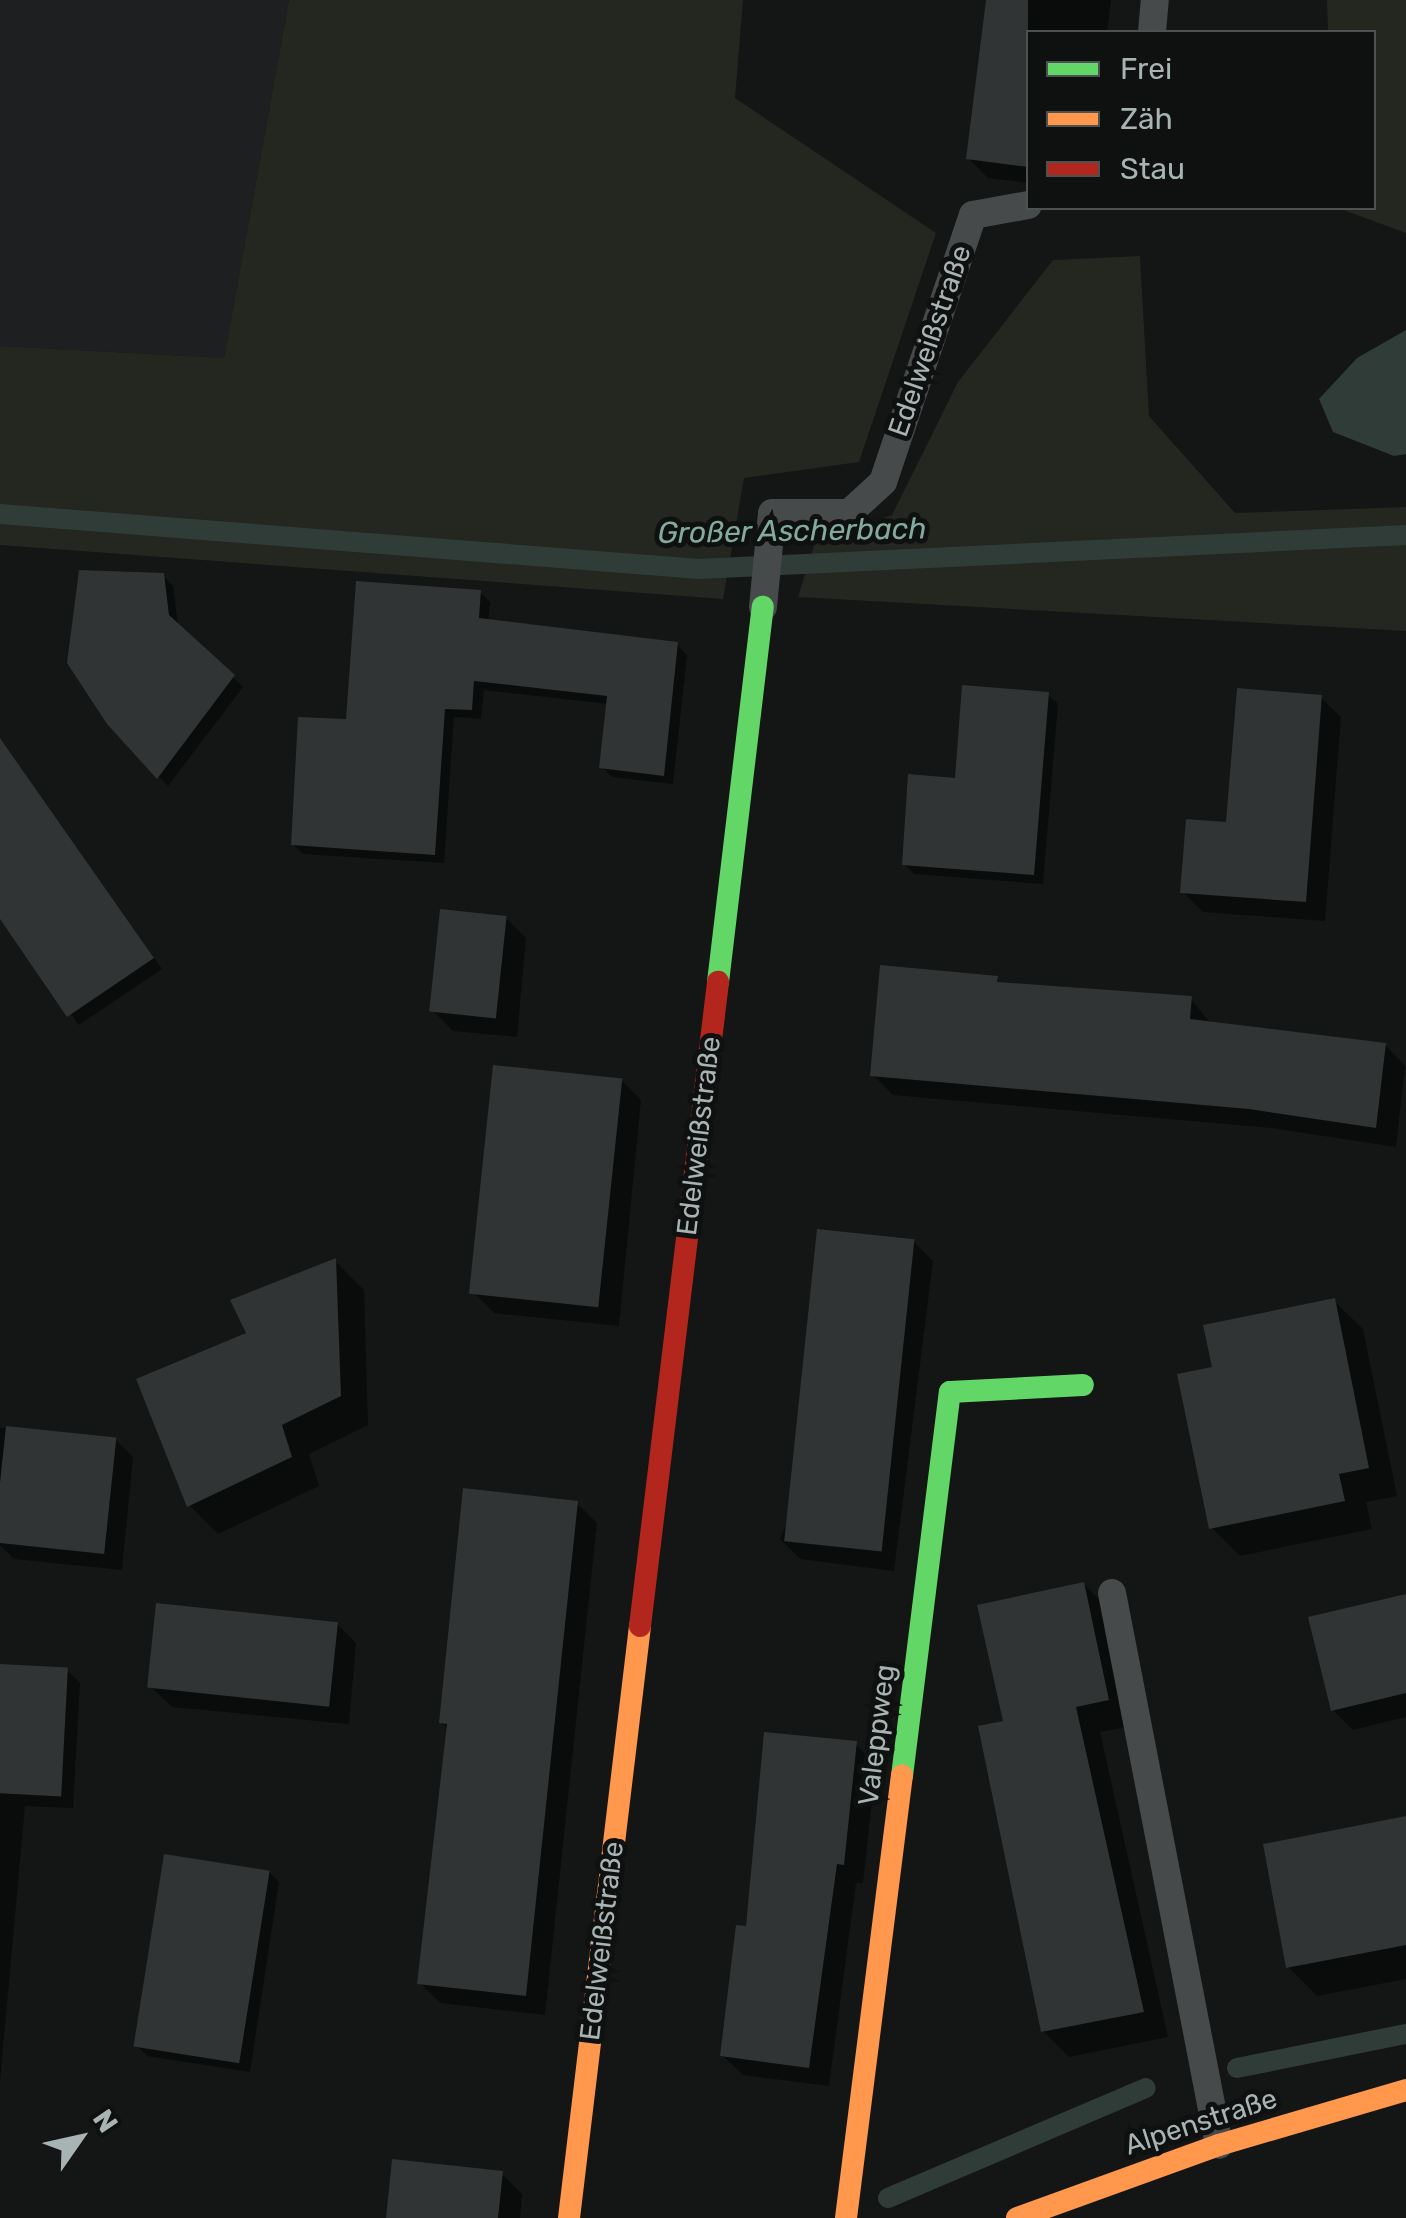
<!DOCTYPE html>
<html>
<head>
<meta charset="utf-8">
<style>
	body { margin:0 }
	#map { position:relative; width:1406px; height:2218px; overflow:hidden; background:#141515; font-family:Rubik,sans-serif }
	div>[style] { position:absolute }
	.built>* { inset:0; background:#1e1f20 }
	.green>* { inset:0; background:#242620 }
	.water>* { inset:0; background:#2f3c38 }
	.shadow>* { inset:0; background:#0007 }
	.stream>* { height:20px; margin:-10px; padding:0 10px; transform-origin:10px; border-radius:10px; background:#2f3c38 }
	.building>* { inset:0; background:#313434; transform-origin:0 0 }
	.lane>* { height:28px; margin:-14px; padding:0 14px; transform-origin:14px; border-radius:14px; background:#464a4a }
	.fast>* { height:22px; margin:-11px; padding:0 11px; transform-origin:11px; border-radius:11px; background:#63d668 }
	.slow>* { height:22px; margin:-11px; padding:0 11px; transform-origin:11px; border-radius:11px; background:#ff974d }
	.jam>* { height:22px; margin:-11px; padding:0 11px; transform-origin:11px; border-radius:11px; background:#b3261e }
	span { translate:-50% -50%; white-space:nowrap; text-align:center; line-height:1.15; -webkit-text-stroke:10px #0f1010; paint-order:stroke }
	.street-label { font-size:28px; color:#a7b4b3 }
	.water-label { font-size:30px; color:#82ab9e; font-style:italic }
	.legend { position:absolute; left:1026px; top:30px; width:350px; height:180px; box-sizing:border-box; background:#0f1010; border:2px solid #4c5251; margin:0; padding:12px 18px; list-style:none; font-size:30px; color:#a7b4b3 }
	.legend li { display:flex; align-items:center; gap:20px; height:50px }
	.legend b { width:50px; border:2px solid #4c5251 }
	.north { position:absolute; left:30px; top:2088px; width:100px; height:100px; -webkit-text-stroke:8px #0f1010; paint-order:stroke; rotate:56deg; font-size:28px; font-weight:700; line-height:40px; text-align:center; color:#a7b4b3 }
	.north::after { content:''; display:block; margin:auto; width:35px; height:45px; background:#a7b4b3; clip-path:polygon(50% 0,100% 100%,50% 72%,0 100%) }
</style>
</head>
<body>
<div id="map">
	<div class="built">
		<i style="clip-path:polygon(0 0,289px 0,224px 358px,0 346px)"></i>
	</div>
	<div class="green">
		<i style="clip-path:polygon(289px 0,743px 0,735px 98px,936px 233px,859px 462px,744px 478px,723px 599px,0 545px,0 346px,224px 358px)"></i>
		<i style="clip-path:polygon(1327px 0,1406px 0,1406px 233px,1338px 208px,1374px 208px,1374px 32px,1328px 32px)"></i>
		<i style="clip-path:polygon(1140px 256px,1149px 416px,1235px 513px,1406px 507px,1406px 631px,798px 597px,815px 542px,892px 515px,958px 382px,1053px 260px)"></i>
	</div>
	<div class="water">
		<i style="clip-path:polygon(1406px 330px,1406px 454px,1394px 456px,1333px 432px,1319px 399px,1357px 358px)"></i>
	</div>
	<div class="shadow">
		<i style="clip-path:polygon(988px 0,1111px 0,1107px 32px,1028px 32px,1028px 183px,988px 178px,968px 158px)"></i>
		<i style="clip-path:polygon(163px 576px,173px 586px,178px 626px,243px 687px,168px 786px,109px 723px)"></i>
		<i style="clip-path:polygon(480px 592px,490px 602px,488px 622px,677px 645px,687px 655px,673px 784px,612px 777px,602px 767px,609px 704px,484px 690px,481px 719px,454px 717px,444px 863px,303px 854px,293px 844px,348px 722px)"></i>
		<i style="clip-path:polygon(1048px 695px,1058px 704px,1043px 884px,914px 874px,904px 864px,958px 780px)"></i>
		<i style="clip-path:polygon(1320px 697px,1341px 717px,1325px 921px,1203px 912px,1183px 892px)"></i>
		<i style="clip-path:polygon(0 738px,162px 969px,79px 1025px,0 915px)"></i>
		<i style="clip-path:polygon(506px 918px,526px 938px,517px 1037px,453px 1031px,433px 1011px)"></i>
		<i style="clip-path:polygon(996px 979px,1003px 985px,1191px 999px,1211px 1024px,1385px 1045px,1405px 1066px,1396px 1147px,1271px 1128px,893px 1095px,873px 1075px)"></i>
		<i style="clip-path:polygon(621px 1080px,641px 1100px,619px 1326px,494px 1313px,474px 1293px)"></i>
		<i style="clip-path:polygon(913px 1241px,933px 1261px,894px 1571px,800px 1559px,780px 1539px)"></i>
		<i style="clip-path:polygon(335px 1261px,364px 1290px,368px 1425px,309px 1454px,319px 1486px,218px 1534px,189px 1505px,249px 1334px)"></i>
		<i style="clip-path:polygon(1334px 1301px,1363px 1329px,1397px 1496px,1366px 1502px,1372px 1529px,1240px 1556px,1211px 1527px,1215px 1369px)"></i>
		<i style="clip-path:polygon(0 1428px,115px 1439px,133px 1457px,122px 1570px,14px 1559px,0 1545px)"></i>
		<i style="clip-path:polygon(577px 1503px,597px 1523px,545px 2015px,440px 2003px,420px 1983px,449px 1730px,441px 1722px)"></i>
		<i style="clip-path:polygon(1084px 1584px,1109px 1610px,1133px 1726px,1100px 1732px,1168px 2037px,1069px 2057px,1043px 2031px,1006px 1722px)"></i>
		<i style="clip-path:polygon(1406px 1597px,1406px 1717px,1353px 1730px,1333px 1710px)"></i>
		<i style="clip-path:polygon(336px 1623px,356px 1643px,349px 1724px,172px 1707px,151px 1687px)"></i>
		<i style="clip-path:polygon(0 1666px,67px 1670px,80px 1683px,73px 1808px,25px 1806px,0 2082px)"></i>
		<i style="clip-path:polygon(855px 1744px,876px 1764px,863px 1883px,856px 1883px,829px 2086px,743px 2075px,722px 2055px,748px 1929px)"></i>
		<i style="clip-path:polygon(1406px 1819px,1406px 1979px,1317px 1996px,1288px 1967px)"></i>
		<i style="clip-path:polygon(269px 1872px,279px 1882px,250px 2072px,147px 2056px,137px 2046px)"></i>
		<i style="clip-path:polygon(502px 2174px,522px 2194px,520px 2218px,388px 2218px)"></i>
	</div>
	<div class="stream">
		<i style="left:0;top:514px;width:701px;rotate:4.5deg"></i>
		<i style="left:699px;top:569px;width:708px;rotate:-2.75deg"></i>
		<i style="left:1237px;top:2068px;width:172px;rotate:-11.4deg"></i>
		<i style="left:888px;top:2198px;width:280px;rotate:-23.1deg"></i>
	</div>
	<div class="building">
		<i style="clip-path:polygon(986px 0,1028px 0,1028px 167px,966px 159px)"></i>
		<i style="clip-path:polygon(79px 570px,164px 573px,169px 615px,235px 675px,157px 779px,107px 724px,67px 663px)"></i>
		<i style="clip-path:polygon(356px 581px,481px 590px,479px 618px,678px 642px,664px 776px,599px 768px,607px 696px,474px 681px,472px 710px,445px 709px,435px 855px,291px 845px,298px 717px,346px 719px)"></i>
		<i style="clip-path:polygon(962px 685px,1049px 692px,1034px 875px,902px 865px,908px 774px,955px 778px)"></i>
		<i style="clip-path:polygon(1237px 688px,1322px 695px,1306px 902px,1180px 893px,1186px 819px,1226px 822px)"></i>
		<i style="clip-path:polygon(0 738px,154px 958px,67px 1017px,0 919px)"></i>
		<i style="left:440px;top:909px;width:67px;height:103px;rotate:6deg"></i>
		<i style="clip-path:polygon(880px 965px,998px 976px,997px 982px,1192px 996px,1190px 1019px,1386px 1043px,1376px 1128px,1249px 1109px,870px 1076px)"></i>
		<i style="left:493px;top:1065px;width:130px;height:230px;rotate:6deg"></i>
		<i style="left:817px;top:1229px;width:98px;height:314px;rotate:6deg"></i>
		<i style="clip-path:polygon(336px 1258px,341px 1396px,282px 1425px,292px 1457px,187px 1507px,136px 1379px,246px 1333px,230px 1300px)"></i>
		<i style="clip-path:polygon(1335px 1298px,1369px 1468px,1339px 1474px,1345px 1501px,1209px 1529px,1177px 1374px,1212px 1367px,1203px 1325px)"></i>
		<i style="left:6px;top:1426px;width:111px;height:117px;rotate:6deg"></i>
		<i style="clip-path:polygon(463px 1488px,578px 1501px,526px 1996px,417px 1984px,447px 1724px,439px 1723px)"></i>
		<i style="clip-path:polygon(1084px 1582px,1109px 1700px,1076px 1707px,1144px 2012px,1041px 2032px,978px 1726px,1003px 1721px,977px 1605px)"></i>
		<i style="clip-path:polygon(1406px 1594px,1406px 1693px,1331px 1711px,1308px 1617px)"></i>
		<i style="left:156px;top:1603px;width:183px;height:85px;rotate:6deg"></i>
		<i style="left:0;top:1664px;width:68px;height:129px;rotate:3deg"></i>
		<i style="clip-path:polygon(764px 1732px,857px 1741px,844px 1865px,837px 1864px,809px 2068px,720px 2056px,736px 1925px,746px 1926px)"></i>
		<i style="clip-path:polygon(1406px 1816px,1406px 1945px,1286px 1968px,1263px 1844px)"></i>
		<i style="left:164px;top:1854px;width:107px;height:195px;rotate:9deg"></i>
		<i style="clip-path:polygon(392px 2159px,503px 2171px,498px 2218px,386px 2218px)"></i>
	</div>
	<div class="lane">
		<i style="left:1152px;top:32px;width:32px;rotate:-85deg"></i>
		<i style="left:763px;top:607px;width:94px;rotate:-84.5deg"></i>
		<i style="left:772px;top:513px;width:77px"></i>
		<i style="left:849px;top:513px;width:46px;rotate:-42.4deg"></i>
		<i style="left:883px;top:482px;width:282px;rotate:-71.4deg"></i>
		<i style="left:973px;top:215px;width:56px;rotate:-10.3deg"></i>
		<i style="left:1112px;top:1593px;width:562px;rotate:79.03deg"></i>
	</div>
	<div class="fast">
		<i style="left:718px;top:982px;width:378px;rotate:-83.2deg"></i>
		<i style="left:902px;top:1776px;width:387px;rotate:-82.9deg"></i>
		<i style="left:950px;top:1392px;width:133px;rotate:-3deg"></i>
	</div>
	<div class="slow">
		<i style="left:569px;top:2218px;width:596px;rotate:-83.16deg"></i>
		<i style="left:846px;top:2218px;width:446px;rotate:-82.8deg"></i>
		<i style="left:1017px;top:2218px;width:215px;rotate:-19.9deg"></i>
		<i style="left:1219px;top:2145px;width:195px;rotate:-16.4deg"></i>
	</div>
	<div class="jam">
		<i style="left:640px;top:1626px;width:649px;rotate:-83.09deg"></i>
	</div>
	<div class="street-label">
		<span style="left:930px;top:341px;rotate:-71deg">Edelweißstraße</span>
		<span style="left:699px;top:1136px;rotate:-83deg">Edelweißstraße</span>
		<span style="left:877px;top:1735px;rotate:-83deg">Valeppweg</span>
		<span style="left:602px;top:1941px;rotate:-83deg">Edelweißstraße</span>
		<span style="left:1201px;top:2122px;rotate:-18deg">Alpenstraße</span>
	</div>
	<div class="water-label">
		<span style="left:792px;top:531px;rotate:-1deg">Großer Ascherbach</span>
	</div>
	<ul class="legend">
	<li><b style="height:12px;background:#63d668"></b>Frei</li>
	<li><b style="height:12px;background:#ff974d"></b>Zäh</li>
	<li><b style="height:12px;background:#b3261e"></b>Stau</li>
	</ul>
	<div class="north">N</div>
</div>
</body>
</html>
